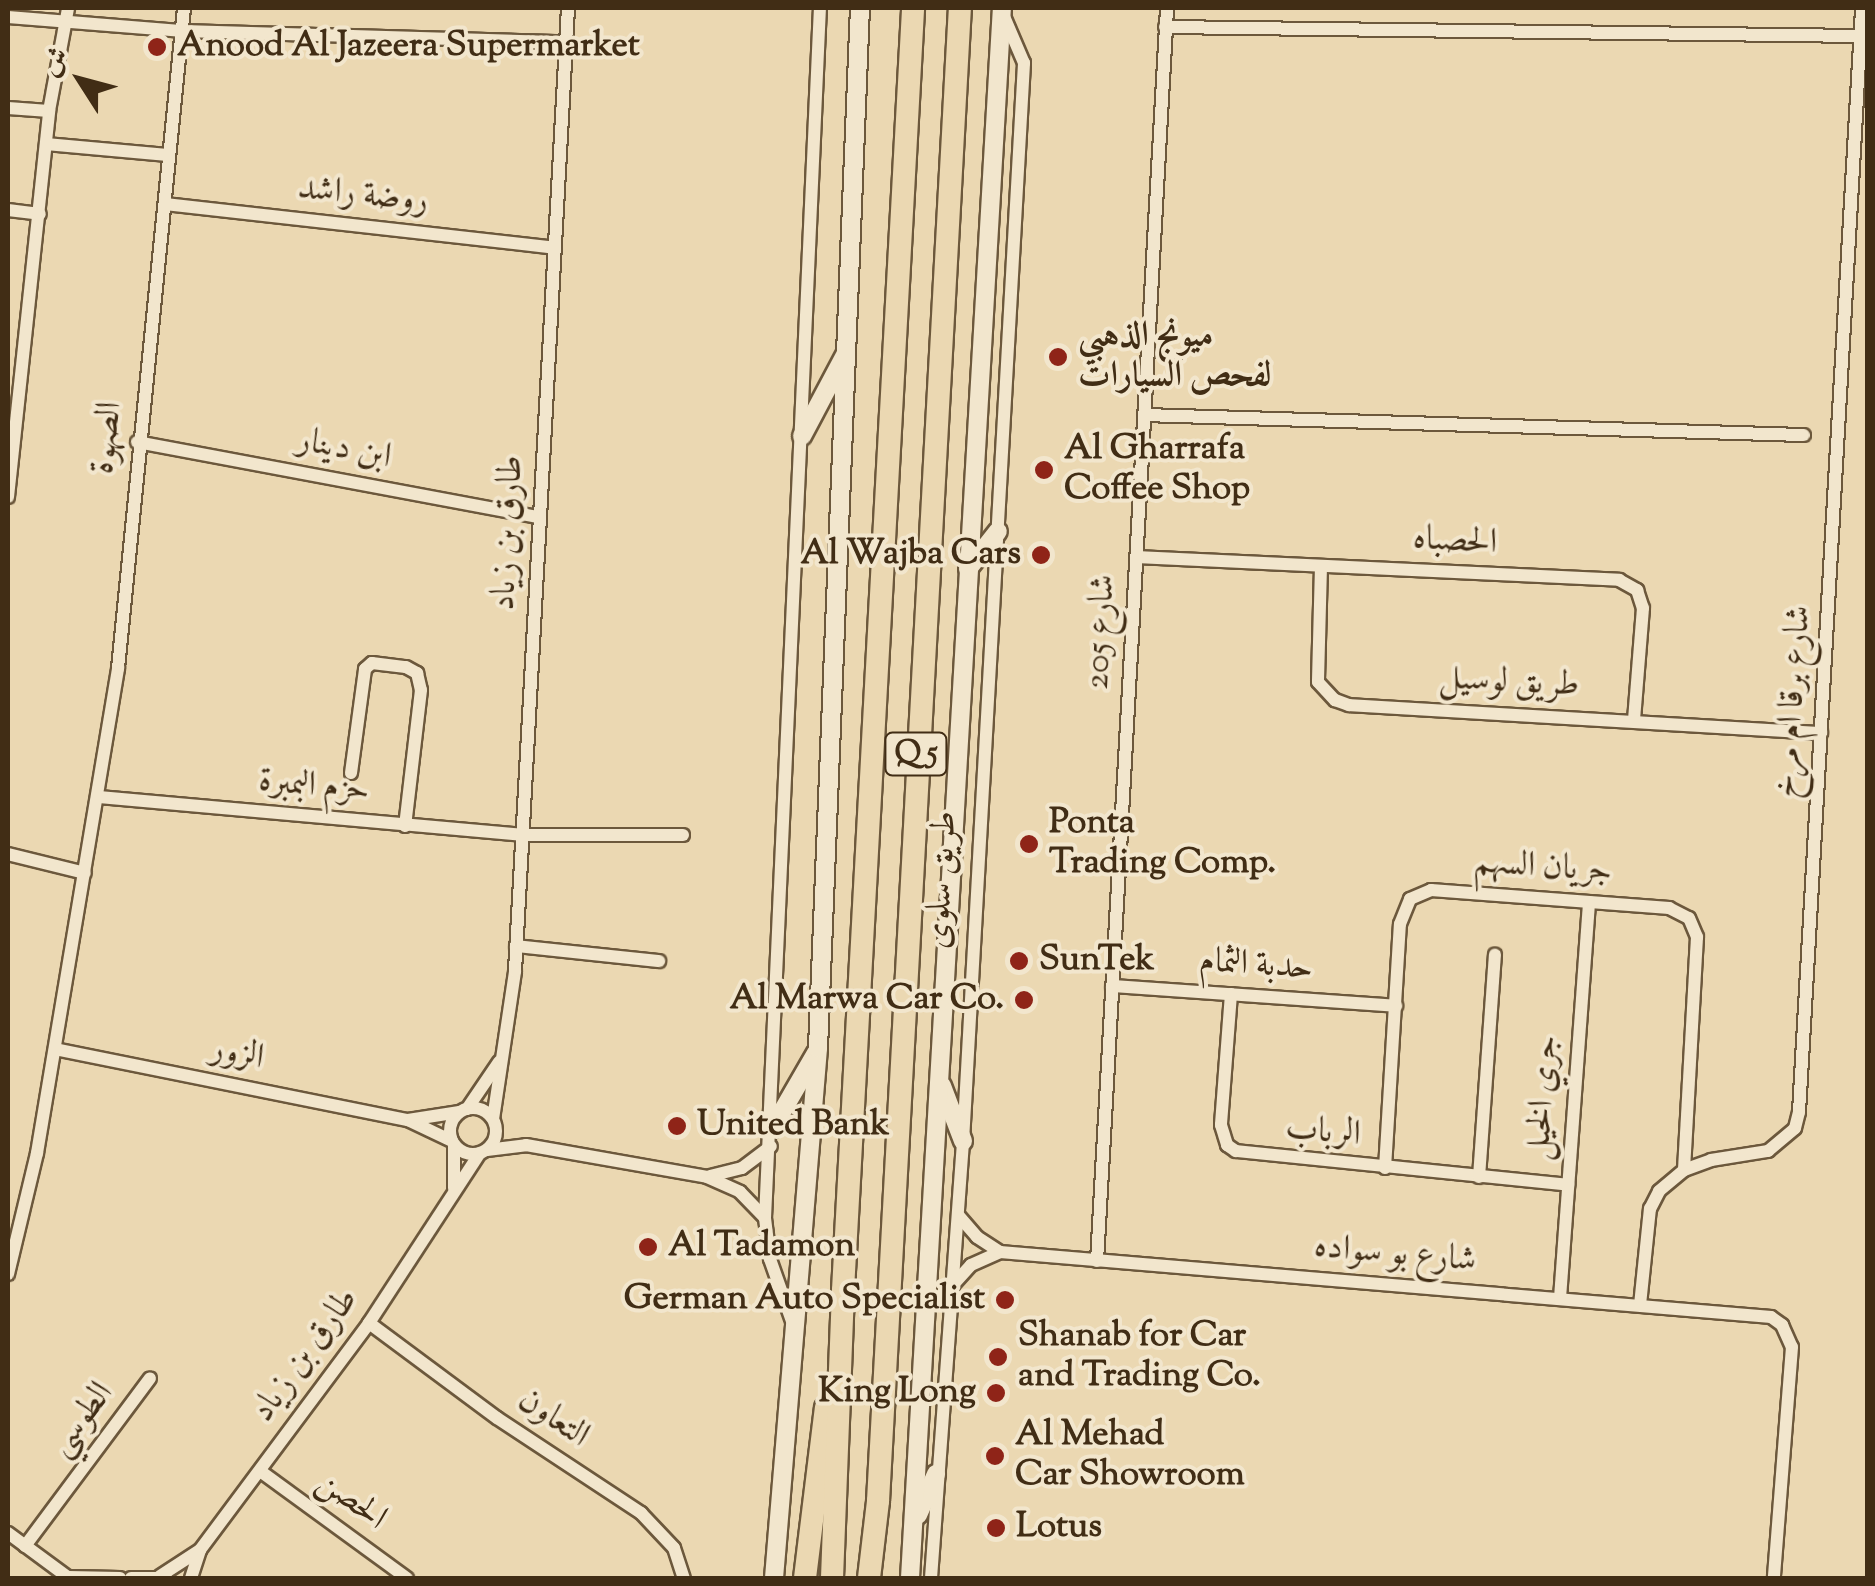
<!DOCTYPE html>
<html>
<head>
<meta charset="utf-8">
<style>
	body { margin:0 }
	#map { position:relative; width:1875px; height:1586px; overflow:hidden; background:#ebd8b2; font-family:"Sorts Mill Goudy",Amiri,serif }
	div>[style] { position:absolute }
	.roads { filter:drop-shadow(2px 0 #6c583c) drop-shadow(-2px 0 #6c583c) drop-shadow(0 2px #6c583c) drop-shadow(0 -2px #6c583c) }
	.street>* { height:12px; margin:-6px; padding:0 6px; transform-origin:6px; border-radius:6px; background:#f2e6cd }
	.street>.ring { margin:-6px; padding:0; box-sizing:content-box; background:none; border:12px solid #f2e6cd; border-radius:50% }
	.secondary>* { height:18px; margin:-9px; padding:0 9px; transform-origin:9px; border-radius:9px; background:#f2e6cd }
	.highway>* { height:22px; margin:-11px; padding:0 11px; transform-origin:11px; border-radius:11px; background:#ebd8b2 }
	.dots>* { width:28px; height:28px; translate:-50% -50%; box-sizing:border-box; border:5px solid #f2e6cd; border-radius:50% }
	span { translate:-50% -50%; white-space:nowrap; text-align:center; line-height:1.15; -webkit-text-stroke:8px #f2e6cd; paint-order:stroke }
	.shield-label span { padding:2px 8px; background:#f2e6cd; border:2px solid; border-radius:8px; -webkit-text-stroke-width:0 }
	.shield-label { font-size:32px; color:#412d15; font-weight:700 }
	.poi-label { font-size:35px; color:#412d15; font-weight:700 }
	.left { translate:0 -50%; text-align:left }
	.right { translate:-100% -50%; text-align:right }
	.street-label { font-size:35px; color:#412d15 }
	.frame { position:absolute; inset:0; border:10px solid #412d15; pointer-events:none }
	.north { position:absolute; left:30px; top:30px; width:100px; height:100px; -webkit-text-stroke:8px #f2e6cd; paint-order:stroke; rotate:306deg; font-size:28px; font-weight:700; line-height:40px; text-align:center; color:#412d15 }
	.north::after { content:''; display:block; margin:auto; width:35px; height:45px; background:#412d15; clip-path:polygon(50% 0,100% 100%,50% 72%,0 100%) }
</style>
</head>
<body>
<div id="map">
	<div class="roads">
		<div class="street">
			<i style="left:8px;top:17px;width:176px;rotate:4.6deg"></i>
			<i style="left:183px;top:31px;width:381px;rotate:1.7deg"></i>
			<i style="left:1165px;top:27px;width:696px;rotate:0.74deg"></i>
			<i style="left:8px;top:108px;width:41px;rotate:4.2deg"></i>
			<i style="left:46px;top:144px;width:122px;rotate:5.2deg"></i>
			<i style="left:165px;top:204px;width:392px;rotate:6.4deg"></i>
			<i style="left:8px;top:210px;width:32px;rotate:7deg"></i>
			<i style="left:1144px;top:415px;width:660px;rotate:1.74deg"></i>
			<i style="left:137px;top:442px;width:409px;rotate:10.6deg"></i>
			<i style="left:8px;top:497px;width:388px;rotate:-83.9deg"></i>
			<i style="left:49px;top:111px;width:105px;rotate:-79.5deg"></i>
			<i style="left:1136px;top:557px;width:484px;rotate:2.7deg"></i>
			<i style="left:1619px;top:580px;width:21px;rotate:29deg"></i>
			<i style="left:1637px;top:590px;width:19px;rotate:72deg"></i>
			<i style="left:1643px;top:608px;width:111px;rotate:94.6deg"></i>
			<i style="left:1321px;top:566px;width:116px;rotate:91.5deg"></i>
			<i style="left:1318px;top:682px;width:25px;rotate:47deg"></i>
			<i style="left:1335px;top:700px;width:15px;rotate:20deg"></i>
			<i style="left:1349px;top:705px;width:473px;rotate:3.4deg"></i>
			<i style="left:351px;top:773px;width:105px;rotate:-82.3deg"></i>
			<i style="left:365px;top:669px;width:9px;rotate:-41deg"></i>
			<i style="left:372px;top:663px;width:34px;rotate:7deg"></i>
			<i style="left:406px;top:667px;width:13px;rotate:29deg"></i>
			<i style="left:417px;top:673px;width:17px;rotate:77deg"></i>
			<i style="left:421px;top:690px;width:137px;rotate:96.7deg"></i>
			<i style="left:99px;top:797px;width:427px;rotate:5.1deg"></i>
			<i style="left:524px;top:835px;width:159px"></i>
			<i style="left:8px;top:854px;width:79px;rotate:13.9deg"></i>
			<i style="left:516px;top:946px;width:144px;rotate:6deg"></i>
			<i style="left:1112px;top:986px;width:285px;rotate:4deg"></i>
			<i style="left:1231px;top:994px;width:131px;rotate:94.4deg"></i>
			<i style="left:1221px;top:1125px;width:21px;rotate:73deg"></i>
			<i style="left:1227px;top:1145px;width:11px;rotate:34deg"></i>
			<i style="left:1236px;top:1151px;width:334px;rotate:5.8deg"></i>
			<i style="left:55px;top:1049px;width:360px;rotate:11.4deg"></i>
			<i style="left:408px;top:1120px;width:49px;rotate:25.5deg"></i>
			<i class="ring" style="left:450px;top:1108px;width:34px;height:34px"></i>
			<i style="left:467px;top:1109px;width:57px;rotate:-55.8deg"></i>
			<i style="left:493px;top:1119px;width:150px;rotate:-81.5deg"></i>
			<i style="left:515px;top:971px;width:964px;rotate:-86.85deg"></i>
			<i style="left:408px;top:1120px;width:52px;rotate:-8.9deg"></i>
			<i style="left:487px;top:1150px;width:39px;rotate:-7deg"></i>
			<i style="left:526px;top:1145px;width:184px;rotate:10deg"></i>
			<i style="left:707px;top:1177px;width:36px;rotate:24deg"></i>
			<i style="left:740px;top:1192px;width:36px;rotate:46deg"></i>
			<i style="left:1385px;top:1168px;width:244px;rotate:-86.5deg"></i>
			<i style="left:1400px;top:924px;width:27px;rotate:-68deg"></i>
			<i style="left:1410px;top:899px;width:23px;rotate:-23deg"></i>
			<i style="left:1431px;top:890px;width:239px;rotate:4.3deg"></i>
			<i style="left:1669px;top:908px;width:22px;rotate:27deg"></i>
			<i style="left:1689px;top:918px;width:21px;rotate:67deg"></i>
			<i style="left:1697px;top:937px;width:233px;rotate:93.2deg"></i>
			<i style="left:710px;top:1176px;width:33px;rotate:-14deg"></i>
			<i style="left:742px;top:1168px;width:36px;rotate:-37deg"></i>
			<i style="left:1479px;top:1177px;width:223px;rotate:-85.9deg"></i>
			<i style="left:454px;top:1188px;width:43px;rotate:-90deg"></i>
			<i style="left:958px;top:1215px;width:29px;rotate:49deg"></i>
			<i style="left:977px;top:1237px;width:27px;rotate:33deg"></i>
			<i style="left:1097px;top:1261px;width:1255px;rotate:-86.8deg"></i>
			<i style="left:8px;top:1274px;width:124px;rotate:-76.5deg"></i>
			<i style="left:37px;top:1153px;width:492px;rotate:-80.5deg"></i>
			<i style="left:118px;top:668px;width:663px;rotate:-84.29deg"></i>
			<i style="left:952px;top:1286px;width:28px;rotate:-48deg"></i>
			<i style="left:971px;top:1265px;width:32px;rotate:-24deg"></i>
			<i style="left:1000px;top:1252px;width:774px;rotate:4.82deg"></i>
			<i style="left:1771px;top:1317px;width:14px;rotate:36deg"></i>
			<i style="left:1782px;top:1325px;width:24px;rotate:66deg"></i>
			<i style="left:1792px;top:1347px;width:232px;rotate:94.5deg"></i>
			<i style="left:1560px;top:1298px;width:397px;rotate:-85.8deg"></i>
			<i style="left:1640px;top:1305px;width:97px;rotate:-84.1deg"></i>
			<i style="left:1650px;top:1209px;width:20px;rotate:-63deg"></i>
			<i style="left:1659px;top:1191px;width:33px;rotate:-40deg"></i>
			<i style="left:1684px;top:1170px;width:29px;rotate:-20deg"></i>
			<i style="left:1711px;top:1160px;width:58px;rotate:-9deg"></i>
			<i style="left:1768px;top:1151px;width:35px;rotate:-40deg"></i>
			<i style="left:1795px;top:1128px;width:16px;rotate:-76deg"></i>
			<i style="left:1799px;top:1112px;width:1106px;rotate:-86.73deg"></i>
			<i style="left:369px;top:1323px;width:159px;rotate:36.6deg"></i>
			<i style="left:497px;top:1418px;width:173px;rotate:33.4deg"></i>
			<i style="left:641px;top:1513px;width:48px;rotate:46.7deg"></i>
			<i style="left:674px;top:1548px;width:32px;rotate:72deg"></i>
			<i style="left:793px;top:1324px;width:69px;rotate:-109.5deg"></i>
			<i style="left:770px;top:1259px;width:41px;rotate:-97deg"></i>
			<i style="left:765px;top:1218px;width:1211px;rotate:-87.4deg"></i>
			<i style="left:260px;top:1471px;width:182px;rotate:36.1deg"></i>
			<i style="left:8px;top:1533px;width:76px;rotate:36.4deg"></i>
			<i style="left:25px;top:1546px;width:209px;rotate:-53.3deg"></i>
			<i style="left:160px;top:1576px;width:48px;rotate:-33deg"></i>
			<i style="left:200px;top:1550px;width:283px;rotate:-53.3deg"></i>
			<i style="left:369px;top:1323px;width:203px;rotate:-56.9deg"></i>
			<i style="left:68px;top:1577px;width:52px;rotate:1.1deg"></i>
			<i style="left:131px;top:1578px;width:35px"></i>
			<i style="left:191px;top:1578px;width:29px;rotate:-72deg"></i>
			<i style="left:931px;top:1578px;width:438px;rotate:-85.8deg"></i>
			<i style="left:963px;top:1141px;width:1080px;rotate:-86.76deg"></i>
			<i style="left:1024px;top:63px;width:53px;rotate:-113.2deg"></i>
		</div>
		<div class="secondary">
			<i style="left:802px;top:436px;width:92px;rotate:-62deg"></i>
			<i style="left:968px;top:569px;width:48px;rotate:-51.7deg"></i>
			<i style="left:942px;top:1086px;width:59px;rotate:69.1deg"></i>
			<i style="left:772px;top:1129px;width:88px;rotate:-59.9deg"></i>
			<i style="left:918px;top:1515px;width:45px;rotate:-66.3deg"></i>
			<i style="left:774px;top:1578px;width:532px;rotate:-85.25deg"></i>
			<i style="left:818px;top:1048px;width:1041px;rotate:-87.69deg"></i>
			<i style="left:910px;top:1578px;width:1573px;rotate:-86.65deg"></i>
		</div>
		<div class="highway">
			<i style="left:805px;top:1578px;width:171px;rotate:-83deg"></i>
			<i style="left:832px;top:1578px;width:288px;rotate:-87.8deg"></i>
			<i style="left:843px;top:1290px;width:1284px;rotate:-86.87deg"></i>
			<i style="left:869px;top:1578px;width:78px;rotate:-83.3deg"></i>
			<i style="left:878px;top:1501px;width:1495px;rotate:-86.86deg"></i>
		</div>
	</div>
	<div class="dots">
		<i style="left:157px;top:47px;background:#8f2418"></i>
		<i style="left:1058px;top:357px;background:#8f2418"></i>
		<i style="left:1044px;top:470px;background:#8f2418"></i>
		<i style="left:1041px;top:555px;background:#8f2418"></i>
		<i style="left:1029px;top:844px;background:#8f2418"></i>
		<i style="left:1019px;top:961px;background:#8f2418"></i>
		<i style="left:1024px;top:1000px;background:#8f2418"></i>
		<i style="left:677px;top:1126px;background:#8f2418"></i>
		<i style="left:648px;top:1247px;background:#8f2418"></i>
		<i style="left:1005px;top:1300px;background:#8f2418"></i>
		<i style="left:998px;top:1357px;background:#8f2418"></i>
		<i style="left:996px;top:1393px;background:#8f2418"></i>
		<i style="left:995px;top:1456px;background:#8f2418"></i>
		<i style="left:996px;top:1528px;background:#8f2418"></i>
	</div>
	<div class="shield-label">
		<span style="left:916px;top:754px">Q5</span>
	</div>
	<div class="poi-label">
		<span class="left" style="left:177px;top:47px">Anood Al Jazeera Supermarket</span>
		<span class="left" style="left:1078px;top:357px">ميونج الذهبي<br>لفحص السيارات</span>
		<span class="left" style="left:1064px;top:470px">Al Gharrafa<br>Coffee Shop</span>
		<span class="right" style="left:1021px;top:555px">Al Wajba Cars</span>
		<span class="left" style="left:1049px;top:844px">Ponta<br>Trading Comp.</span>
		<span class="left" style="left:1039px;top:961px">SunTek</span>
		<span class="right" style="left:1004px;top:1000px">Al Marwa Car Co.</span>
		<span class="left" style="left:697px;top:1126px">United Bank</span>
		<span class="left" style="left:668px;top:1247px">Al Tadamon</span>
		<span class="right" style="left:985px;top:1300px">German Auto Specialist</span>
		<span class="left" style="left:1018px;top:1357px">Shanab for Car<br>and Trading Co.</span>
		<span class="right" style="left:976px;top:1393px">King Long</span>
		<span class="left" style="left:1015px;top:1456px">Al Mehad<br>Car Showroom</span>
		<span class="left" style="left:1016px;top:1528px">Lotus</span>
	</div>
	<div class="street-label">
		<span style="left:363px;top:196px;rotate:6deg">روضة راشد</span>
		<span style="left:108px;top:438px;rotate:-84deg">الصهوة</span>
		<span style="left:344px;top:450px;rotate:11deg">ابن دينار</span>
		<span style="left:509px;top:533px;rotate:-87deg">طارق بن زياد</span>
		<span style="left:1455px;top:542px;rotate:3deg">الحصباه</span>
		<span style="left:1102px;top:632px;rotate:-87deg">شارع 205</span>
		<span style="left:1509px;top:683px;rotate:3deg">طريق لوسيل</span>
		<span style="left:1794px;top:702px;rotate:-86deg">شارع برقا ام مرخ</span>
		<span style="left:314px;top:787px;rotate:5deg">حزم البمبرة</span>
		<span style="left:1543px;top:868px;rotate:4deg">جريان السهم</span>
		<span style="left:943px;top:880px;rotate:-87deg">طريق سلوى</span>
		<span style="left:1256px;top:966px;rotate:4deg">حدبة الثمام</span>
		<span style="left:237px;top:1055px;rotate:11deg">الزور</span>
		<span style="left:1544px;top:1098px;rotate:-86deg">جري الخيل</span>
		<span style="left:1323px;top:1133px;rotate:5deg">الرباب</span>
		<span style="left:1395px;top:1255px;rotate:5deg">شارع بو سواده</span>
		<span style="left:306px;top:1356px;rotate:-54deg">طارق بن زياد</span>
		<span style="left:553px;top:1419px;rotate:34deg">التعاون</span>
		<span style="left:82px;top:1420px;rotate:-53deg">الطوسي</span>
		<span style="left:351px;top:1501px;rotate:36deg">الحصن</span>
	</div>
	<div class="frame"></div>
	<div class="north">ش</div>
</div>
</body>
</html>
